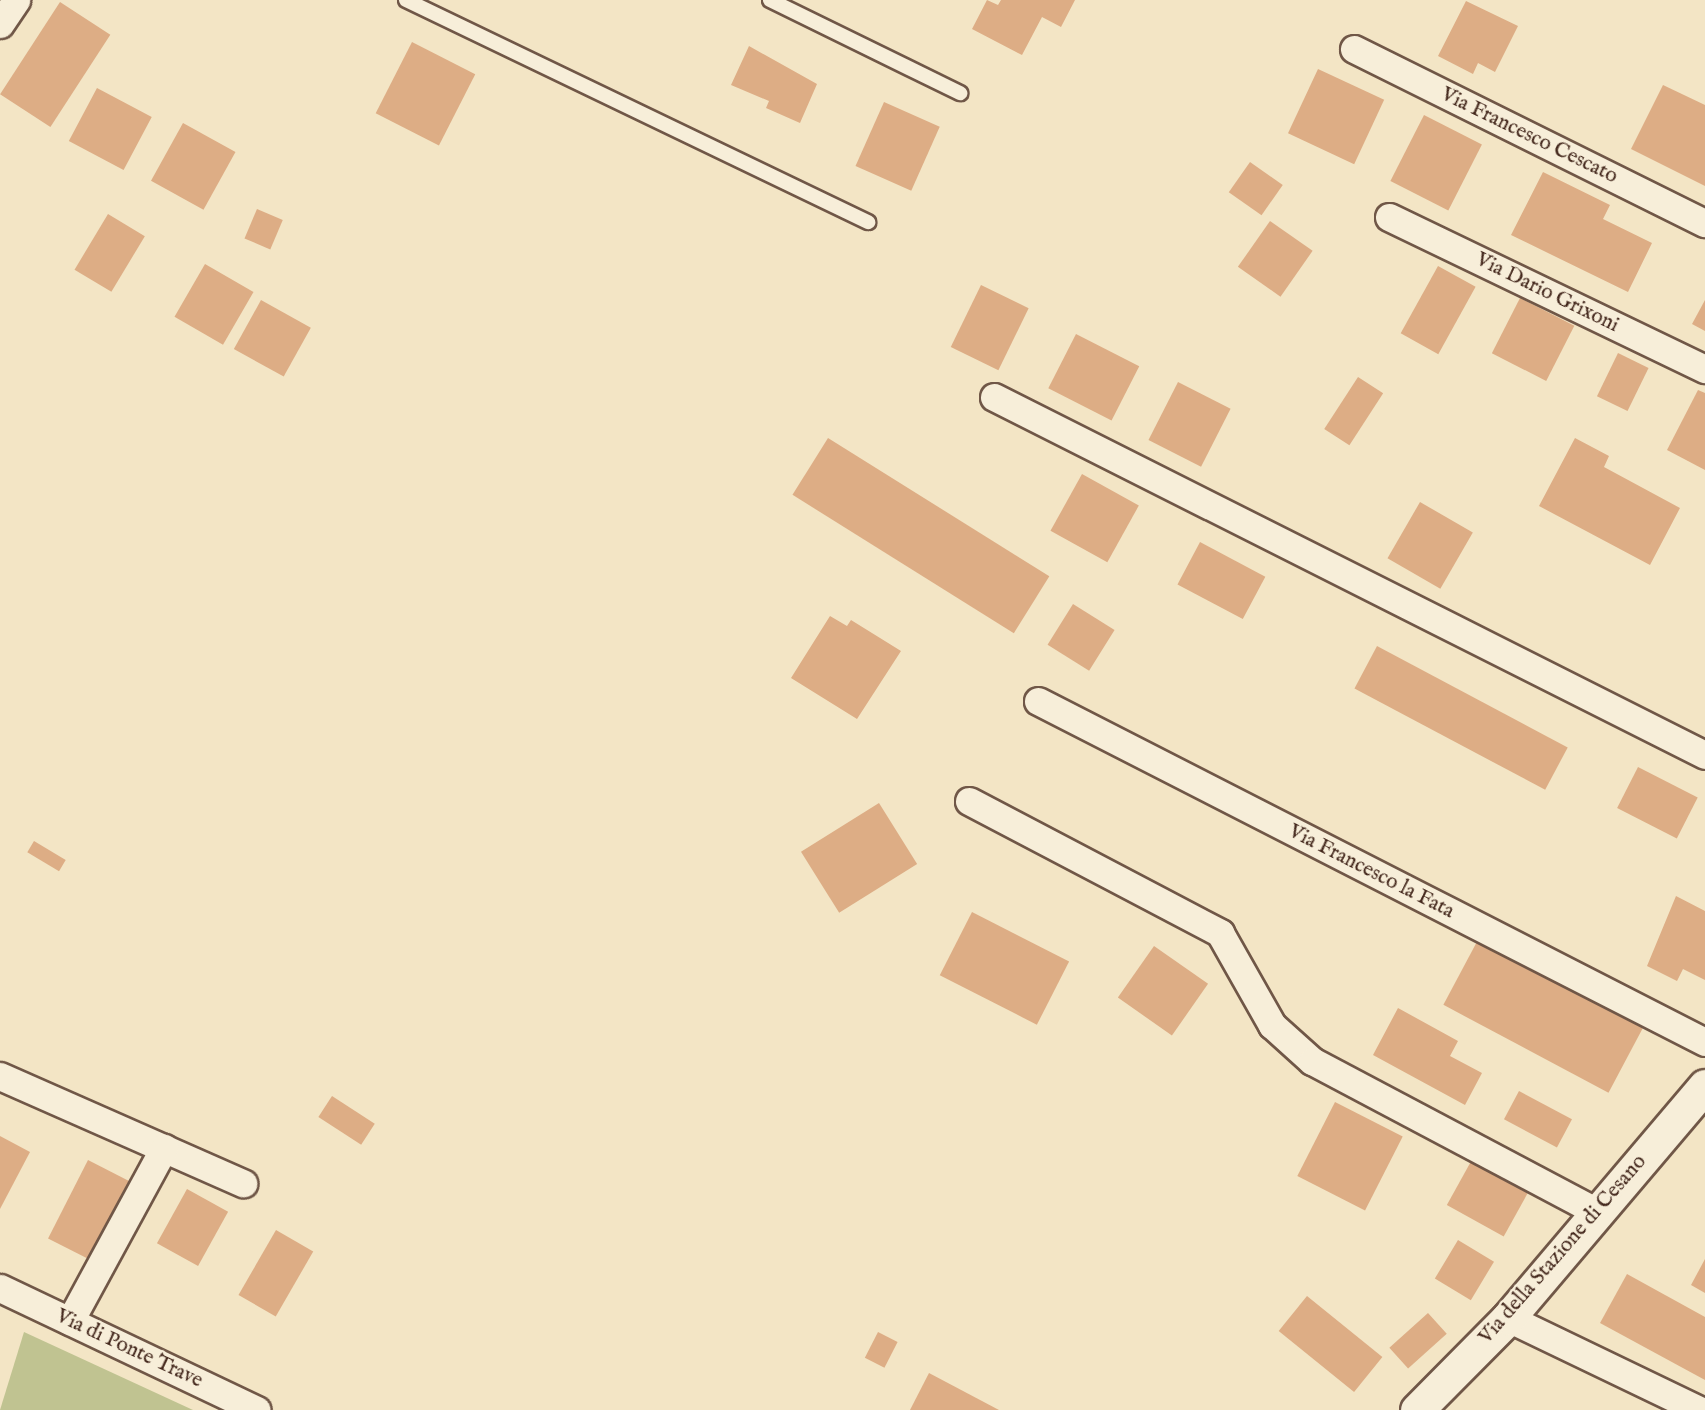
<!DOCTYPE html>
<html>
<head>
<meta charset="utf-8">
<style>
	body { margin:0 }
	#map { position:relative; width:1705px; height:1410px; overflow:hidden; background:#f3e5c5; font-family:"IM FELL English",serif }
	div>[style] { position:absolute }
	.green>* { inset:0; background:#c0c391 }
	.building>* { inset:0; background:#ddad85; transform-origin:0 0 }
	.roads { filter:drop-shadow(2px 0 #705747) drop-shadow(-2px 0 #705747) drop-shadow(0 2px #705747) drop-shadow(0 -2px #705747) }
	.service>* { height:14px; margin:-7px; padding:0 7px; transform-origin:7px; border-radius:7px; background:#f7eed9 }
	.minor>* { height:27px; margin:-13.5px; padding:0 13.5px; transform-origin:13.5px; border-radius:13.5px; background:#f7eed9 }
	.tertiary>* { height:33px; margin:-16.5px; padding:0 16.5px; transform-origin:16.5px; border-radius:16.5px; background:#f7eed9 }
	span { translate:-50% -50%; white-space:nowrap; text-align:center; line-height:1.15; -webkit-text-stroke:4.5px #f7eed9; paint-order:stroke }
	.street-label { font-size:21px; color:#44281d }
</style>
</head>
<body>
<div id="map">
	<div class="green">
		<i style="clip-path:polygon(24px 1332px,193px 1410px,0 1410px)"></i>
	</div>
	<div class="building">
		<i style="clip-path:polygon(987px 0,998px 5px,1001px 0,1075px 0,1061px 27px,1042px 17px,1022px 55px,972px 29px)"></i>
		<i style="clip-path:polygon(1466px 1px,1518px 26px,1495px 72px,1478px 63px,1473px 74px,1438px 56px)"></i>
		<i style="left:60px;top:2px;width:60px;height:110px;rotate:33deg"></i>
		<i style="left:412px;top:42px;width:71px;height:80px;rotate:27deg"></i>
		<i style="clip-path:polygon(749px 46px,817px 84px,800px 123px,766px 108px,769px 101px,731px 85px)"></i>
		<i style="left:1318px;top:69px;width:73px;height:71px;rotate:25deg"></i>
		<i style="clip-path:polygon(1663px 85px,1705px 105px,1705px 186px,1631px 149px)"></i>
		<i style="left:97px;top:88px;width:62px;height:60px;rotate:28deg"></i>
		<i style="left:884px;top:102px;width:61px;height:70px;rotate:24deg"></i>
		<i style="left:1424px;top:115px;width:65px;height:74px;rotate:27deg"></i>
		<i style="left:183px;top:123px;width:60px;height:66px;rotate:29deg"></i>
		<i style="left:1250px;top:162px;width:40px;height:37px;rotate:35deg"></i>
		<i style="clip-path:polygon(1543px 172px,1610px 205px,1603px 219px,1652px 243px,1628px 292px,1511px 235px)"></i>
		<i style="left:257px;top:209px;width:28px;height:32px;rotate:23deg"></i>
		<i style="left:108px;top:214px;width:43px;height:65px;rotate:31deg"></i>
		<i style="left:1270px;top:221px;width:52px;height:56px;rotate:35deg"></i>
		<i style="left:205px;top:264px;width:56px;height:61px;rotate:30deg"></i>
		<i style="left:1438px;top:266px;width:43px;height:77px;rotate:29deg"></i>
		<i style="left:981px;top:285px;width:53px;height:69px;rotate:26deg"></i>
		<i style="left:1520px;top:298px;width:61px;height:62px;rotate:27deg"></i>
		<i style="left:261px;top:300px;width:57px;height:56px;rotate:29deg"></i>
		<i style="clip-path:polygon(1705px 300px,1705px 331px,1692px 324px)"></i>
		<i style="left:1076px;top:334px;width:71px;height:61px;rotate:27deg"></i>
		<i style="left:1618px;top:353px;width:34px;height:48px;rotate:26deg"></i>
		<i style="left:1358px;top:377px;width:30px;height:62px;rotate:33deg"></i>
		<i style="left:1178px;top:382px;width:59px;height:65px;rotate:27deg"></i>
		<i style="clip-path:polygon(1698px 390px,1705px 393px,1705px 470px,1667px 450px)"></i>
		<i style="left:828px;top:438px;width:261px;height:67px;rotate:32deg"></i>
		<i style="clip-path:polygon(1575px 438px,1609px 456px,1604px 467px,1680px 508px,1650px 565px,1539px 506px)"></i>
		<i style="left:1082px;top:474px;width:65px;height:65px;rotate:29deg"></i>
		<i style="left:1420px;top:502px;width:61px;height:65px;rotate:30deg"></i>
		<i style="left:1200px;top:542px;width:74px;height:48px;rotate:28deg"></i>
		<i style="left:1073px;top:604px;width:49px;height:48px;rotate:32deg"></i>
		<i style="clip-path:polygon(830px 616px,847px 626px,851px 620px,901px 651px,857px 719px,791px 678px)"></i>
		<i style="left:1377px;top:646px;width:216px;height:48px;rotate:28deg"></i>
		<i style="left:1638px;top:767px;width:67px;height:46px;rotate:27deg"></i>
		<i style="left:879px;top:803px;width:72px;height:92px;rotate:58deg"></i>
		<i style="left:34px;top:841px;width:37px;height:13px;rotate:31deg"></i>
		<i style="clip-path:polygon(1676px 896px,1705px 911px,1705px 980px,1683px 969px,1677px 981px,1647px 966px)"></i>
		<i style="left:972px;top:912px;width:109px;height:71px;rotate:27deg"></i>
		<i style="left:1480px;top:936px;width:187px;height:78px;rotate:28deg"></i>
		<i style="left:1154px;top:946px;width:66px;height:63px;rotate:35deg"></i>
		<i style="clip-path:polygon(1398px 1008px,1458px 1041px,1450px 1056px,1482px 1073px,1465px 1105px,1373px 1055px)"></i>
		<i style="left:1519px;top:1091px;width:60px;height:32px;rotate:28deg"></i>
		<i style="left:332px;top:1096px;width:51px;height:25px;rotate:33deg"></i>
		<i style="left:1335px;top:1102px;width:76px;height:83px;rotate:27deg"></i>
		<i style="clip-path:polygon(0 1136px,30px 1152px,0 1209px)"></i>
		<i style="left:1474px;top:1156px;width:65px;height:56px;rotate:29deg"></i>
		<i style="left:88px;top:1160px;width:46px;height:88px;rotate:27deg"></i>
		<i style="left:187px;top:1189px;width:47px;height:62px;rotate:29deg"></i>
		<i style="left:276px;top:1230px;width:43px;height:75px;rotate:30deg"></i>
		<i style="left:1458px;top:1240px;width:42px;height:45px;rotate:31deg"></i>
		<i style="clip-path:polygon(1705px 1259px,1705px 1293px,1691px 1285px)"></i>
		<i style="clip-path:polygon(1627px 1274px,1705px 1317px,1705px 1380px,1600px 1323px)"></i>
		<i style="left:1307px;top:1296px;width:97px;height:45px;rotate:39deg"></i>
		<i style="left:1428px;top:1313px;width:28px;height:52px;rotate:48deg"></i>
		<i style="left:878px;top:1332px;width:22px;height:29px;rotate:27deg"></i>
		<i style="clip-path:polygon(929px 1373px,999px 1410px,910px 1410px)"></i>
	</div>
	<div class="roads">
		<div class="service">
			<i style="left:406px;top:0;width:513px;rotate:25.67deg"></i>
			<i style="left:770px;top:0;width:212px;rotate:26.1deg"></i>
		</div>
		<div class="minor">
			<i style="left:0;top:24px;width:29px;rotate:-56deg"></i>
			<i style="left:1354px;top:49px;width:392px;rotate:26.4deg"></i>
			<i style="left:1389px;top:217px;width:351px;rotate:25.7deg"></i>
			<i style="left:994px;top:397px;width:796px;rotate:26.73deg"></i>
			<i style="left:1038px;top:701px;width:749px;rotate:27.08deg"></i>
			<i style="left:969px;top:801px;width:284px;rotate:27.7deg"></i>
			<i style="left:1220px;top:933px;width:106px;rotate:60.5deg"></i>
			<i style="left:1272px;top:1025px;width:54px;rotate:42deg"></i>
			<i style="left:1312px;top:1061px;width:325px;rotate:27.9deg"></i>
			<i style="left:0;top:1076px;width:266px;rotate:23.8deg"></i>
			<i style="left:0;top:1288px;width:284px;rotate:25.4deg"></i>
			<i style="left:1508px;top:1318px;width:212px;rotate:25.7deg"></i>
			<i style="left:70px;top:1321px;width:197px;rotate:-61.5deg"></i>
		</div>
		<div class="tertiary">
			<i style="left:1417px;top:1410px;width:129px;rotate:-45.3deg"></i>
			<i style="left:1508px;top:1318px;width:304px;rotate:-49.7deg"></i>
		</div>
	</div>
	<div class="street-label">
		<span style="left:1529px;top:136px;rotate:26deg">Via Francesco Cescato</span>
		<span style="left:1547px;top:293px;rotate:26deg">Via Dario Grixoni</span>
		<span style="left:1371px;top:872px;rotate:27deg">Via Francesco la Fata</span>
		<span style="left:1563px;top:1250px;rotate:-49deg">Via della Stazione di Cesano</span>
		<span style="left:129px;top:1349px;rotate:25deg">Via di Ponte Trave</span>
	</div>
</div>
</body>
</html>
